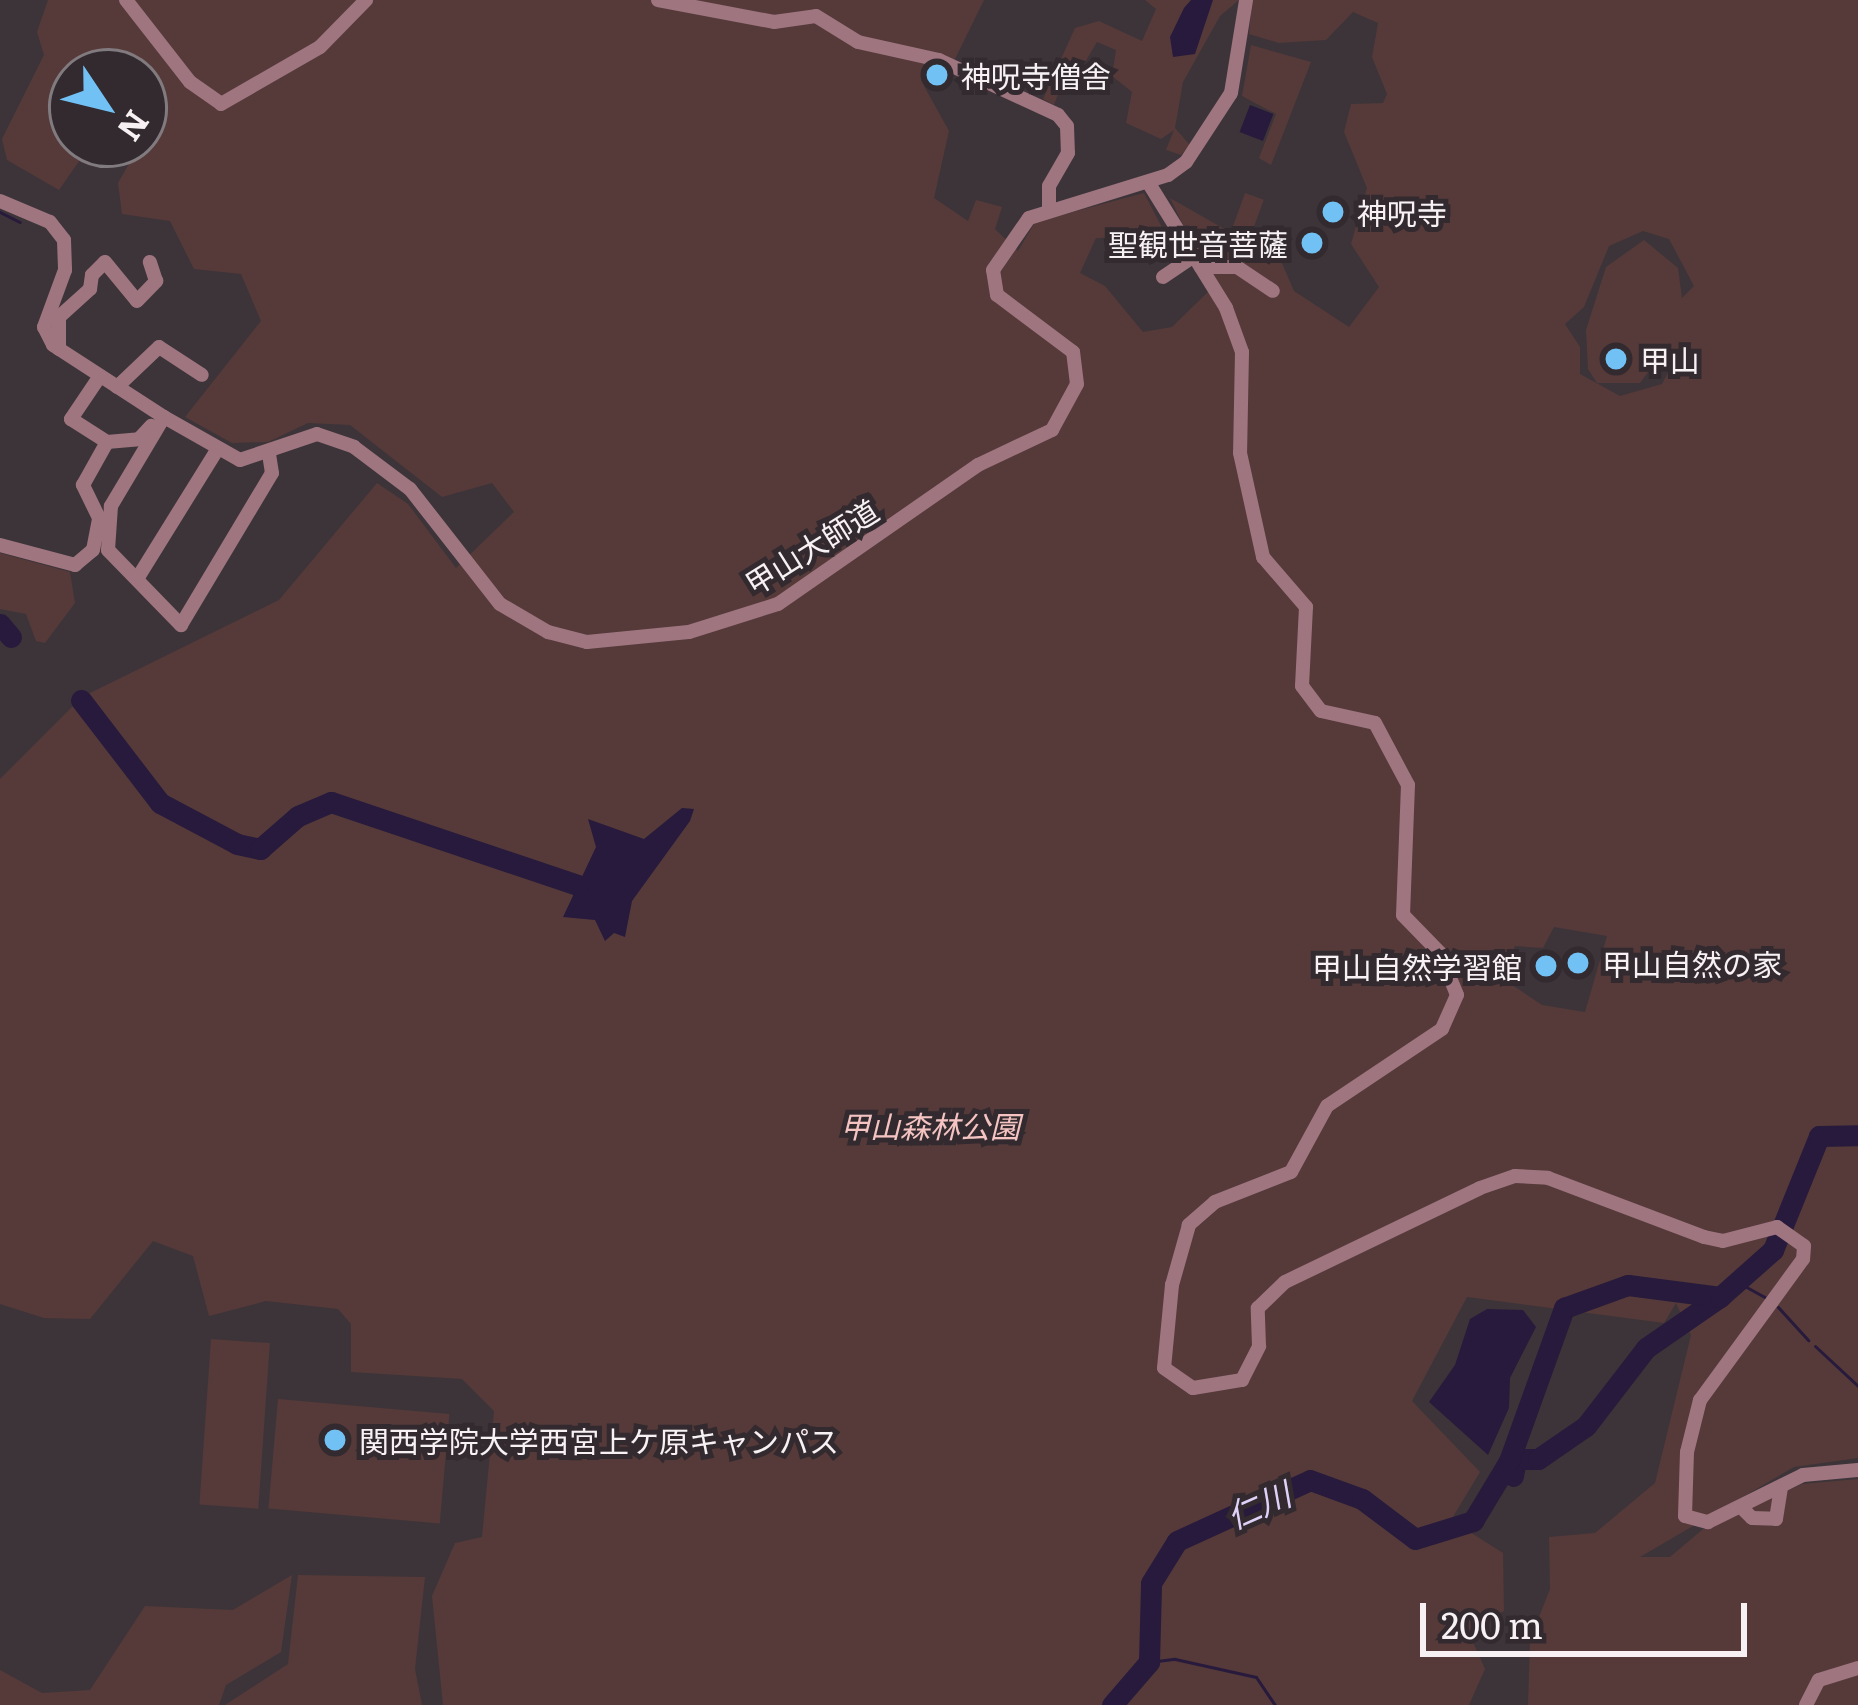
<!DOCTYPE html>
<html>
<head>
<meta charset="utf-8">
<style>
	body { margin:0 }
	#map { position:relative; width:1858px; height:1705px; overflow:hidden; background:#3d3439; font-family:Literata,"Noto Sans JP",serif }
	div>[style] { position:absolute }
	.green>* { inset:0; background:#553a39; transform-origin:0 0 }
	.water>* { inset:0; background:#271a3c; transform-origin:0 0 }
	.stream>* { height:3px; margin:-1.5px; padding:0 1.5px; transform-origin:1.5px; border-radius:1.5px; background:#271a3c }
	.river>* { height:21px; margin:-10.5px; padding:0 10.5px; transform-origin:10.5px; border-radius:10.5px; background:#271a3c }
	.minor>* { height:14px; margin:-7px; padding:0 7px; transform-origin:7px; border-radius:7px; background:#9f7580 }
	.dots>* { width:33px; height:33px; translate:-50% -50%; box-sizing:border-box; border:6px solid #322a2f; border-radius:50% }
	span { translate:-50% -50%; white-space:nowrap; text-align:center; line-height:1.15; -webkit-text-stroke:10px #322a2f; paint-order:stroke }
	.poi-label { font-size:30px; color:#f7f1f4 }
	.left { translate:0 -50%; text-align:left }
	.right { translate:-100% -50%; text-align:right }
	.street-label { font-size:30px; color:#f7f1f4 }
	.park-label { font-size:30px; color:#f5c4c2; font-style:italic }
	.water-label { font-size:33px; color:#dfd2f9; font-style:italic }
	.north { position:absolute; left:48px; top:48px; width:120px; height:120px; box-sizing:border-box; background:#322a2f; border:3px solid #817a7e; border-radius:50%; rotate:125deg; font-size:33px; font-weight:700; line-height:48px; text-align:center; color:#f7f1f4 }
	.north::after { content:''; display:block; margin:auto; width:42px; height:54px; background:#72c1f5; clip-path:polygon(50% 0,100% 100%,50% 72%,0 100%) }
	.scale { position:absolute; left:1420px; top:1603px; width:327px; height:54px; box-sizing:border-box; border:6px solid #f7f1f4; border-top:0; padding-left:15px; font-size:36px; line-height:42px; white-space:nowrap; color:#f7f1f4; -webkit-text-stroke:9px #322a2f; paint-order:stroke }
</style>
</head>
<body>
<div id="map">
	<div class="green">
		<i style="clip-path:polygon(evenodd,48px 0,984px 0,954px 61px,932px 52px,924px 86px,949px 131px,934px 198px,968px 221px,976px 200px,1002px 207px,995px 229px,1018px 251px,1035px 222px,1144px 193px,1167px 237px,1096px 238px,1080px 273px,1105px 286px,1143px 332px,1172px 327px,1213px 287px,1170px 198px,1281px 261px,1294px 291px,1349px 327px,1379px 287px,1351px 244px,1367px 188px,1344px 132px,1351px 104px,1383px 103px,1387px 94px,1372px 57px,1378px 23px,1353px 12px,1326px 40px,1279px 43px,1249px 34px,1252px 0,1858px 0,1858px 1458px,1794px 1467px,1640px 1557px,1670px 1557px,1703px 1529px,1802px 1484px,1858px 1479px,1858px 1705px,1528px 1705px,1530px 1640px,1550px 1589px,1549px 1537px,1595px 1533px,1655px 1483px,1691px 1335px,1676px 1303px,1664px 1323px,1467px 1297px,1412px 1401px,1480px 1472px,1451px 1520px,1503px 1553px,1504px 1611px,1468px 1631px,1485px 1669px,1469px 1705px,443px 1705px,432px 1596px,455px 1543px,482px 1537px,494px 1411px,462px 1379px,351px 1372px,351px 1324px,338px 1309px,266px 1301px,209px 1316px,193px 1256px,153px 1241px,90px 1319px,44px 1318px,0 1304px,0 779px,82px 697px,279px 600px,377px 483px,408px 504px,456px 568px,514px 512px,492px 483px,442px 497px,350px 425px,308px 423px,268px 442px,232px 443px,185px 417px,261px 321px,241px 274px,194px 269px,170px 221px,122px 214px,118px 183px,134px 155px,123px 144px,144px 144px,144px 72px,72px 72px,72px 144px,91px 144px,59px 190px,7px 160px,2px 139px,44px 55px,37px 32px,48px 0,1643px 231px,1669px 239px,1694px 286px,1682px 298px,1678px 268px,1644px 240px,1606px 267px,1586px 330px,1588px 369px,1597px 383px,1640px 383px,1670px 343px,1672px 365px,1662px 384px,1620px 396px,1580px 374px,1580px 347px,1565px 324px,1584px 307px,1609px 246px,1643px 231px,48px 0,1554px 927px,1607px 936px,1585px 1012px,1542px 1005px,1503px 979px,1515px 946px,1543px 948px,1554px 927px)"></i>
		<i style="clip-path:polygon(1145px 0,1239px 0,1220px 16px,1183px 82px,1175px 128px,1190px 145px,1181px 155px,1166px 150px,1174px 130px,1161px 139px,1126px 123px,1132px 92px,1112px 76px,1116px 50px,1097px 42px,1077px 76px,1062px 83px,1054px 105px,1043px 99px,1075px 28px,1099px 21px,1142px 41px,1156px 9px)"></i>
		<i style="clip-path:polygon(1251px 45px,1311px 62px,1271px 165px,1259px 158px,1276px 114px,1242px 96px)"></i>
		<i style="left:1245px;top:193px;width:20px;height:39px;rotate:20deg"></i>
		<i style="clip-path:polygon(0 553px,70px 572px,75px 603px,45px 643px,36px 641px,26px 614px,0 609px)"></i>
		<i style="left:211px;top:1339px;width:59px;height:166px;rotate:4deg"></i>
		<i style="left:278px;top:1399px;width:172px;height:110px;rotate:5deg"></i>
		<i style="clip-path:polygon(292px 1575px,281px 1652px,226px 1685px,219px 1705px,0 1705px,0 1670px,42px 1693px,90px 1690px,145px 1606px,233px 1610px)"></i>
		<i style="clip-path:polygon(298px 1575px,425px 1577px,415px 1669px,422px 1705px,225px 1705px,288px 1664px)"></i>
	</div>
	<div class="water">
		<i style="clip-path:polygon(1213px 0,1195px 54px,1173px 57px,1170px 37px,1184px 8px,1191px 0)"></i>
		<i style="left:1250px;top:105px;width:25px;height:29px;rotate:21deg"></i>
		<i style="clip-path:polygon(682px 808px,694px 809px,690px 821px,632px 901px,625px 937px,614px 933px,605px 941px,595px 920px,563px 917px,596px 847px,588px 819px,644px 839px)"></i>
		<i style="clip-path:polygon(1487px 1309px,1523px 1310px,1536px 1327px,1510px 1378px,1509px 1408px,1488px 1455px,1429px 1402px,1455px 1365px,1470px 1319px)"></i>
	</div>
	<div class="stream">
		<i style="left:0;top:212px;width:22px;rotate:27deg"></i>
		<i style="left:1741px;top:1284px;width:29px;rotate:29deg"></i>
		<i style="left:1778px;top:1307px;width:45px;rotate:47.7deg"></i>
		<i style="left:1815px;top:1346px;width:59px;rotate:42.9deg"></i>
		<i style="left:1149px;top:1662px;width:26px;rotate:-7deg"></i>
		<i style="left:1175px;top:1659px;width:83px;rotate:12.5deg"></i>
		<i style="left:1256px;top:1677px;width:34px;rotate:56deg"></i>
	</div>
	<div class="river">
		<i style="left:0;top:624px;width:17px;rotate:50deg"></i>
		<i style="left:81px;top:700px;width:130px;rotate:52.5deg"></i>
		<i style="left:160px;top:803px;width:87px;rotate:28deg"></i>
		<i style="left:237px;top:844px;width:24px;rotate:12deg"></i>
		<i style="left:260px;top:849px;width:50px;rotate:-41deg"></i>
		<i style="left:298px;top:816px;width:36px;rotate:-23deg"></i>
		<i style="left:331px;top:802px;width:261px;rotate:18.6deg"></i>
		<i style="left:1513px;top:1476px;width:17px;rotate:-80deg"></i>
		<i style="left:1516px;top:1459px;width:22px"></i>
		<i style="left:1538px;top:1459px;width:58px;rotate:-34.5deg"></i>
		<i style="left:1586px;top:1426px;width:98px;rotate:-52.4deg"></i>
		<i style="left:1646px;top:1348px;width:90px;rotate:-34.6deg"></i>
		<i style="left:1112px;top:1705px;width:57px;rotate:-49.3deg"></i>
		<i style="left:1149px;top:1662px;width:79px;rotate:-88.5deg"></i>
		<i style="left:1151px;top:1583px;width:49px;rotate:-58.2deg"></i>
		<i style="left:1177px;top:1541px;width:146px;rotate:-24.6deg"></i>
		<i style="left:1310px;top:1480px;width:55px;rotate:20.1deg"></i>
		<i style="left:1362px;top:1499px;width:66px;rotate:37deg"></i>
		<i style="left:1415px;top:1539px;width:61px;rotate:-17.2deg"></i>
		<i style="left:1473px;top:1521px;width:70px;rotate:-59deg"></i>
		<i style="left:1509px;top:1461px;width:163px;rotate:-70.2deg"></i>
		<i style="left:1564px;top:1308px;width:68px;rotate:-19.8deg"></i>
		<i style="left:1628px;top:1285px;width:93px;rotate:7.4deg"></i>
		<i style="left:1720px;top:1297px;width:71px;rotate:-41.6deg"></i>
		<i style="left:1773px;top:1250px;width:123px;rotate:-68deg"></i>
		<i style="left:1819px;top:1136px;width:39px;rotate:-1deg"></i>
	</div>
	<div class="minor">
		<i style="left:126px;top:0;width:104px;rotate:52deg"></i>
		<i style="left:190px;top:82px;width:38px;rotate:35deg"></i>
		<i style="left:221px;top:104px;width:114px;rotate:-29.9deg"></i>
		<i style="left:320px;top:47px;width:66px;rotate:-45.6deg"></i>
		<i style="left:658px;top:0;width:118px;rotate:10.7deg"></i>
		<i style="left:774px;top:22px;width:42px;rotate:-8.1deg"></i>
		<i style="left:816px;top:16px;width:49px;rotate:31.8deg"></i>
		<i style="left:858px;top:42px;width:83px;rotate:12.5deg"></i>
		<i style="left:939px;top:60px;width:131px;rotate:24.8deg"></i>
		<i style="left:1058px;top:115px;width:14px;rotate:51deg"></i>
		<i style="left:1067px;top:126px;width:27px;rotate:88deg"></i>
		<i style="left:1068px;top:153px;width:38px;rotate:120deg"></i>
		<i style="left:1049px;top:186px;width:22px;rotate:90deg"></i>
		<i style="left:1148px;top:182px;width:148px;rotate:58.2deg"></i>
		<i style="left:1226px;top:308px;width:47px;rotate:70deg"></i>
		<i style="left:1242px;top:352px;width:101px;rotate:91.1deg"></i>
		<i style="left:1240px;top:453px;width:107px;rotate:77.5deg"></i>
		<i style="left:1263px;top:557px;width:66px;rotate:49.3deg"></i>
		<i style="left:1306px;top:607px;width:79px;rotate:92.9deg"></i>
		<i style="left:1302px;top:686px;width:31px;rotate:53deg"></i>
		<i style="left:1321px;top:711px;width:55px;rotate:12.5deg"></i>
		<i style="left:1375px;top:723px;width:70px;rotate:62deg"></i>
		<i style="left:1408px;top:785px;width:130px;rotate:92.2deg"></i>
		<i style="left:1403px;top:915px;width:53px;rotate:45.8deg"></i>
		<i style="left:1440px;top:953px;width:45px;rotate:68deg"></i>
		<i style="left:1457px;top:995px;width:37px;rotate:114deg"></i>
		<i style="left:1442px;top:1029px;width:138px;rotate:146.2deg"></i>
		<i style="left:1327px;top:1106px;width:75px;rotate:118.6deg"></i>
		<i style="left:1291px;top:1172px;width:82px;rotate:158.5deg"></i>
		<i style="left:1215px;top:1202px;width:35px;rotate:139deg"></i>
		<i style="left:1189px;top:1225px;width:62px;rotate:105.8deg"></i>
		<i style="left:1172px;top:1285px;width:83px;rotate:95.5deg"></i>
		<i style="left:1164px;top:1368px;width:35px;rotate:35deg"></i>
		<i style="left:1193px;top:1388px;width:50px;rotate:-9.3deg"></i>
		<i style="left:1242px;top:1380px;width:38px;rotate:-63deg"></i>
		<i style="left:1259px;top:1346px;width:38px;rotate:-92deg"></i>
		<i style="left:1258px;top:1308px;width:37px;rotate:-44deg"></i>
		<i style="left:1285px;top:1282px;width:216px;rotate:-25.7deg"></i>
		<i style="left:1480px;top:1188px;width:37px;rotate:-19deg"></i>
		<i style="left:1515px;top:1176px;width:33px;rotate:3deg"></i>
		<i style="left:1548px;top:1178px;width:167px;rotate:20.7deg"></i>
		<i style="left:1704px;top:1237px;width:19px;rotate:12deg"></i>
		<i style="left:1723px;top:1241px;width:56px;rotate:-14.5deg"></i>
		<i style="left:1777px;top:1227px;width:33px;rotate:35deg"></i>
		<i style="left:1804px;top:1246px;width:13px;rotate:94deg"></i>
		<i style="left:1803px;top:1259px;width:175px;rotate:126.1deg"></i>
		<i style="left:1700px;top:1400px;width:54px;rotate:104deg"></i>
		<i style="left:1687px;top:1452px;width:64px;rotate:91.8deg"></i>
		<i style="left:1685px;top:1516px;width:24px;rotate:15deg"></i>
		<i style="left:1708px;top:1522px;width:106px;rotate:-26.3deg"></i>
		<i style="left:1803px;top:1475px;width:55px;rotate:-5.2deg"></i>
		<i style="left:0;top:201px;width:54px;rotate:22.8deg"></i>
		<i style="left:50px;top:222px;width:23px;rotate:52deg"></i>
		<i style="left:64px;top:240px;width:30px;rotate:88deg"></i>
		<i style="left:65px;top:270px;width:61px;rotate:110.2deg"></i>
		<i style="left:44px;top:327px;width:20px;rotate:63deg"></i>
		<i style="left:53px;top:345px;width:132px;rotate:33deg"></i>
		<i style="left:164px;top:417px;width:87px;rotate:29.5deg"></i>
		<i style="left:240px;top:460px;width:81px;rotate:-18.7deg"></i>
		<i style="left:317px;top:434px;width:39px;rotate:19deg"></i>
		<i style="left:354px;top:447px;width:70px;rotate:36.9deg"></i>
		<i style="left:410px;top:489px;width:146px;rotate:52deg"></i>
		<i style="left:500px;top:604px;width:56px;rotate:30.3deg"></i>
		<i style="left:548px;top:632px;width:40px;rotate:14.4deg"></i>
		<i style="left:587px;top:642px;width:102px;rotate:-5.6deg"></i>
		<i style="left:689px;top:632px;width:93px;rotate:-17.5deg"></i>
		<i style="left:778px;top:604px;width:244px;rotate:-34.8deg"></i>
		<i style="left:978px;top:465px;width:82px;rotate:-25.3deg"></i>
		<i style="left:1052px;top:430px;width:52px;rotate:-61.5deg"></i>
		<i style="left:1077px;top:384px;width:32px;rotate:-97deg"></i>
		<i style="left:1073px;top:352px;width:95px;rotate:-143.1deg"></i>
		<i style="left:997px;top:295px;width:25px;rotate:-99deg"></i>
		<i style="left:993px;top:270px;width:63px;rotate:-55.3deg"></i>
		<i style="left:1029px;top:218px;width:145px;rotate:-17.2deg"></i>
		<i style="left:1168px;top:175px;width:22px;rotate:-36deg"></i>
		<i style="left:1186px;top:162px;width:82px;rotate:-56.9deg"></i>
		<i style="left:1231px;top:93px;width:94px;rotate:-80.8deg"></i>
		<i style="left:1201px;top:267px;width:36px"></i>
		<i style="left:1237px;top:267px;width:43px;rotate:33.7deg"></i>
		<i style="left:1163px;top:277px;width:37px;rotate:-34deg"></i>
		<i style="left:59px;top:349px;width:32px;rotate:-90deg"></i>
		<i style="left:59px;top:317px;width:42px;rotate:-42.1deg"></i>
		<i style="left:90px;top:289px;width:14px;rotate:-82deg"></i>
		<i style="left:92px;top:275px;width:18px;rotate:-45deg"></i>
		<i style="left:105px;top:262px;width:50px;rotate:50.6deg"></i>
		<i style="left:137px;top:301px;width:28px;rotate:-46deg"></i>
		<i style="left:156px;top:281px;width:20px;rotate:-108deg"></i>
		<i style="left:100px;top:376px;width:52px;rotate:124deg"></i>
		<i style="left:71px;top:419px;width:43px;rotate:32.6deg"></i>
		<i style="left:107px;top:442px;width:32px;rotate:-5deg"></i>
		<i style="left:139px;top:439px;width:18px;rotate:-47deg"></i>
		<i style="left:117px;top:387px;width:58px;rotate:-43.6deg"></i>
		<i style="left:159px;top:347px;width:51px;rotate:33.1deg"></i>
		<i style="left:164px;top:417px;width:104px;rotate:120.8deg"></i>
		<i style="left:111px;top:506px;width:44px;rotate:93.9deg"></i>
		<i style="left:108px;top:550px;width:105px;rotate:45.8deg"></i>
		<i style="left:181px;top:625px;width:177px;rotate:-59.1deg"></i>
		<i style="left:272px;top:473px;width:18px;rotate:-99deg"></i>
		<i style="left:0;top:545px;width:78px;rotate:14.9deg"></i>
		<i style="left:75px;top:565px;width:23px;rotate:-40deg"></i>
		<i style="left:93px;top:550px;width:33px;rotate:-79deg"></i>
		<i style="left:99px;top:518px;width:37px;rotate:-116deg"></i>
		<i style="left:83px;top:485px;width:49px;rotate:-60.8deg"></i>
		<i style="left:137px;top:579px;width:152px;rotate:-58.2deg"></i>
		<i style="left:1742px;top:1508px;width:14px;rotate:45deg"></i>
		<i style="left:1752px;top:1518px;width:24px;rotate:2deg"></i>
		<i style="left:1776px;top:1519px;width:32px;rotate:-81deg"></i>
		<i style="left:1806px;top:1705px;width:28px;rotate:-63deg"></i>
		<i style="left:1819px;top:1680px;width:41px;rotate:-17.1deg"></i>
	</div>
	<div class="dots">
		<i style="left:937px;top:75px;background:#72c1f5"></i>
		<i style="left:1333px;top:212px;background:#72c1f5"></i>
		<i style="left:1312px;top:243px;background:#72c1f5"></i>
		<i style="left:1616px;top:359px;background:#72c1f5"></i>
		<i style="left:1578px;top:963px;background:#72c1f5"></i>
		<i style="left:1546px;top:966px;background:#72c1f5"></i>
		<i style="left:335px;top:1440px;background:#72c1f5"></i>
	</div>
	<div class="poi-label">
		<span class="left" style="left:961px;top:75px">神呪寺僧舎</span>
		<span class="left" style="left:1357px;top:212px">神呪寺</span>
		<span class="right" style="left:1288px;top:243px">聖観世音菩薩</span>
		<span class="left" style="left:1640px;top:359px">甲山</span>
		<span class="left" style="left:1602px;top:963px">甲山自然の家</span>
		<span class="right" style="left:1522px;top:966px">甲山自然学習館</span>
		<span class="left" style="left:359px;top:1440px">関西学院大学西宮上ケ原キャンパス</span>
	</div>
	<div class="street-label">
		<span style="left:811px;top:546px;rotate:-32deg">甲山大師道</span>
	</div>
	<div class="park-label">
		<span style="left:930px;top:1125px">甲山森林公園</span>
	</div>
	<div class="water-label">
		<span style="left:1258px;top:1504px;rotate:-24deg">仁川</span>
	</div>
	<div class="north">N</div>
	<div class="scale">200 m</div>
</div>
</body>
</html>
